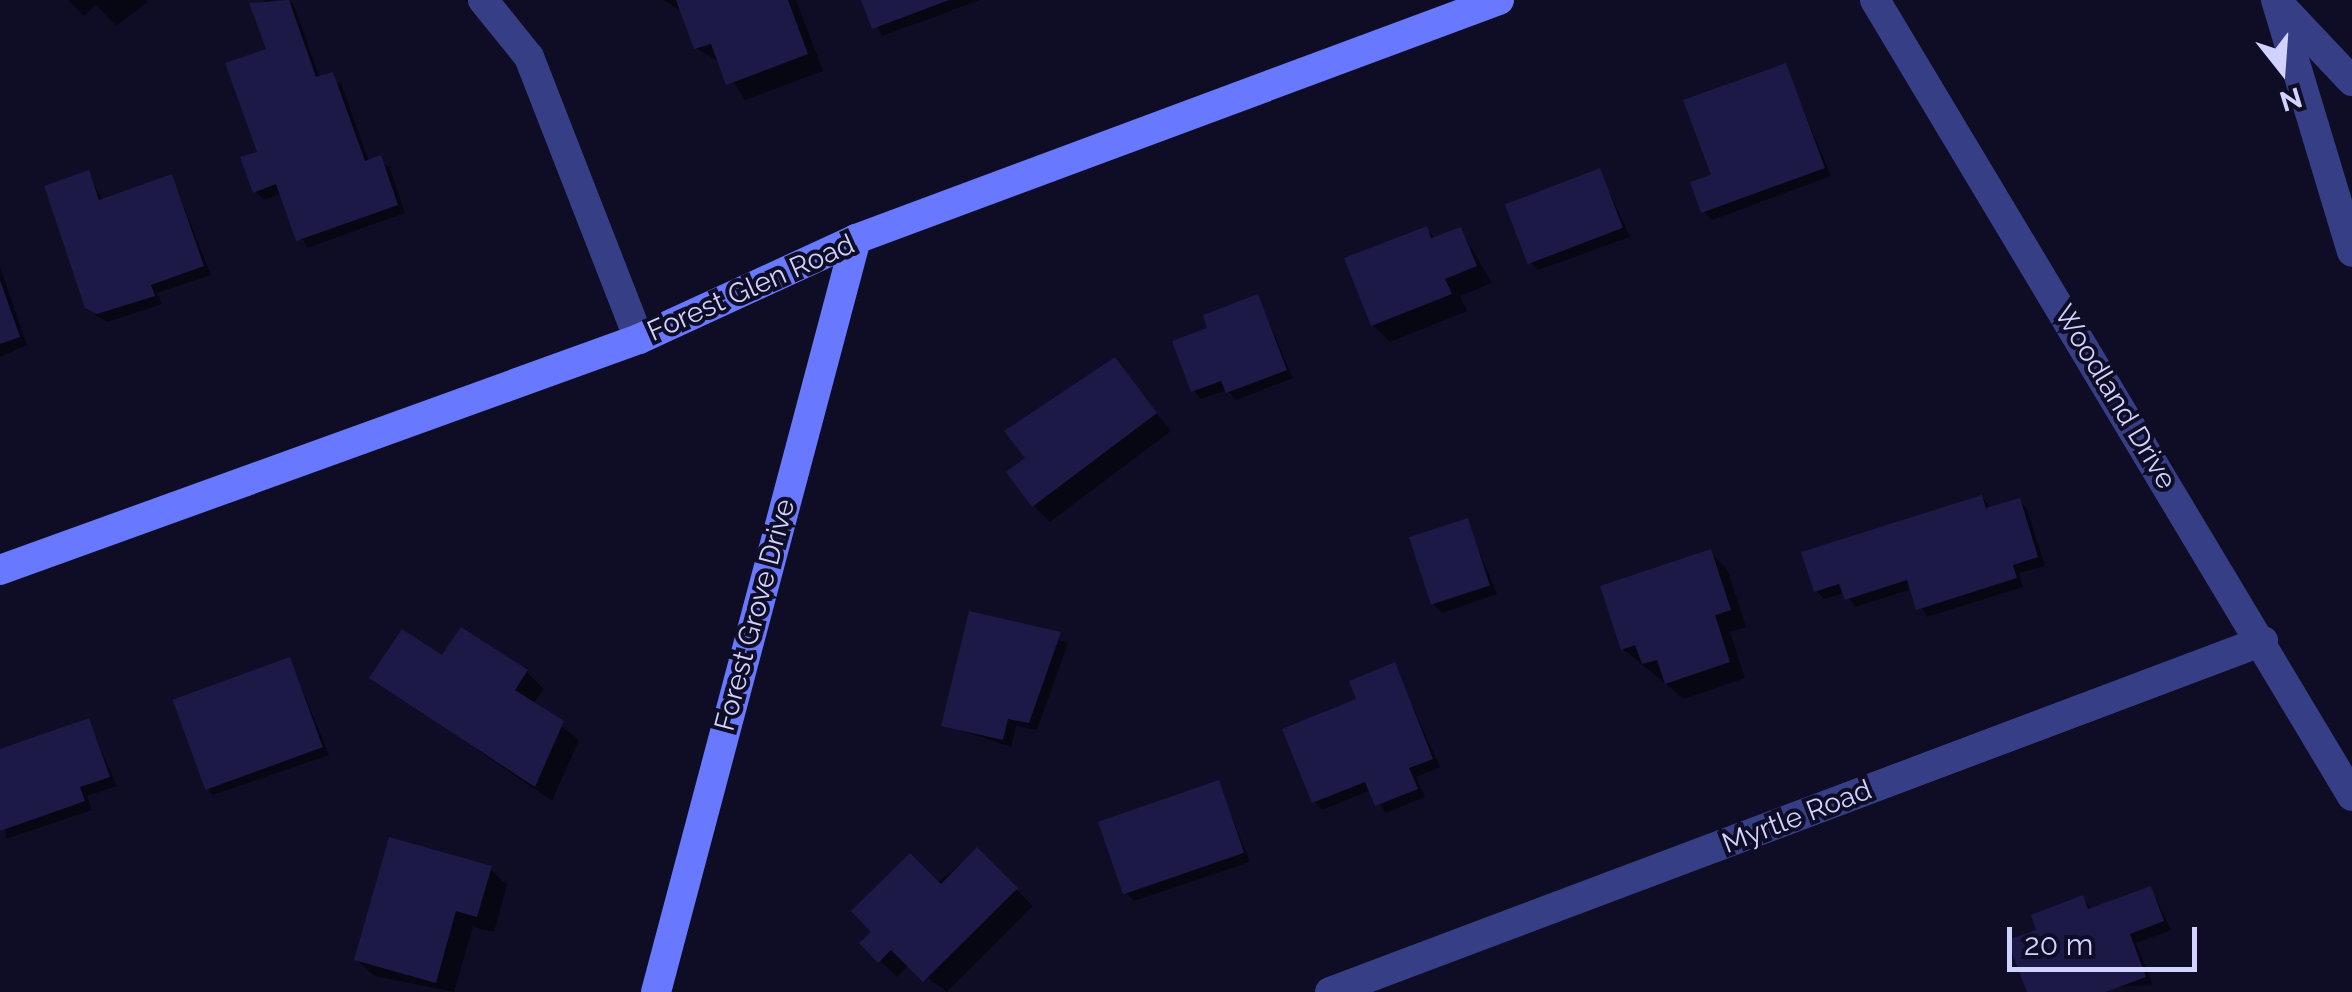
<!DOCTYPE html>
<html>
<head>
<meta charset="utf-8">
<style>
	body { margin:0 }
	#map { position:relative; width:2352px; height:992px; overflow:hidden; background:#0e0d25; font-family:Raleway,sans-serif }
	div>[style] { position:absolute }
	.shadow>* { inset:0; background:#0007 }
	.building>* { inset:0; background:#1c1946; transform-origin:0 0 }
	.lane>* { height:30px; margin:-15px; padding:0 15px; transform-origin:15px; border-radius:15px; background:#363e86 }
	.street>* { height:30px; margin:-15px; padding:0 15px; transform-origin:15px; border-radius:15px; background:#363e86 }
	.secondary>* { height:30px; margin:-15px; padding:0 15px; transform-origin:15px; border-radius:15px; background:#6878ff }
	span { translate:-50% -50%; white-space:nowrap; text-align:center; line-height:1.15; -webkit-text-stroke:8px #0e0d25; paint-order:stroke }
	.street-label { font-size:28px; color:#d1d2ff }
	.north { position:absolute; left:2232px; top:20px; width:100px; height:100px; -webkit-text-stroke:8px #0e0d25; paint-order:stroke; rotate:163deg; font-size:28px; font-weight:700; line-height:40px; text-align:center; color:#d1d2ff }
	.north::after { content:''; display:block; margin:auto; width:35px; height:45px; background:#d1d2ff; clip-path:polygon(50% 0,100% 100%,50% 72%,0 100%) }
	.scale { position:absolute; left:2007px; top:927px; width:190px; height:45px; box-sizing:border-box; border:5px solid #d1d2ff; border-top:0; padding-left:12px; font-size:30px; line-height:35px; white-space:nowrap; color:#d1d2ff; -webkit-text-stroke:8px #0e0d25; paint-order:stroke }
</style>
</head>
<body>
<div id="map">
	<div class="shadow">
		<i style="clip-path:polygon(68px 0,147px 0,148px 2px,116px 26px,96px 5px,84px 16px)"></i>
		<i style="clip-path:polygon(267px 0,293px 3px,320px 78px,341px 83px,369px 162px,389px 166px,405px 213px,307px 248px,282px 193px,264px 200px,255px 191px,269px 51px,253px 5px)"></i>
		<i style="clip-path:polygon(663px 0,796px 0,823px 71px,745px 100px,720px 62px,696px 48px,684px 13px)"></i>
		<i style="clip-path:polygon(864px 0,980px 0,882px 36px)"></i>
		<i style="clip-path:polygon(1785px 65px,1831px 176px,1712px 220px,1704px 212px,1714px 176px)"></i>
		<i style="clip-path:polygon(1600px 171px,1630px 237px,1538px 270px,1530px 262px)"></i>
		<i style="clip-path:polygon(88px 173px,103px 201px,172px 177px,211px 275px,157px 293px,162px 304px,107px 322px,97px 316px,88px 307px)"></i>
		<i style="clip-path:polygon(1426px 229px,1436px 239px,1461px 230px,1492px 283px,1460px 296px,1467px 311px,1390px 342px,1373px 325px)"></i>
		<i style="clip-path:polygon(0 267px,27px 345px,0 357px)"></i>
		<i style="clip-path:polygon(1258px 297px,1293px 378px,1236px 400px,1227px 390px,1201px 399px,1193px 390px,1211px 329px)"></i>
		<i style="clip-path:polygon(1114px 361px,1171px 431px,1050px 522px,1033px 505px,1029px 458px)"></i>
		<i style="clip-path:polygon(1982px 497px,1991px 509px,2019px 500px,2027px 509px,2045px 566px,2019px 573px,2023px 587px,1927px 617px,1912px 589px,1855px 607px,1845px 593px,1824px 599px,1816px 590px)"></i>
		<i style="clip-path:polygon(1467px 521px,1497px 594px,1442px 613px,1433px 604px)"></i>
		<i style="clip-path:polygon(1710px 552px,1727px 569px,1746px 627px,1730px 632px,1745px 678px,1684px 699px,1623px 649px)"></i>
		<i style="clip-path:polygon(971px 614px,1068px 643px,1037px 730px,1016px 726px,1011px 747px,944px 725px)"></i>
		<i style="clip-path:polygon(462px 630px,527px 672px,544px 689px,533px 704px,579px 740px,552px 801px,372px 678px,442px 658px)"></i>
		<i style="clip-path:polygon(290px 660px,329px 755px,213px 795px,205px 786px)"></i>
		<i style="clip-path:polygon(1394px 665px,1440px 767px,1416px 777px,1425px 797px,1386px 813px,1371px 790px,1322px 810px,1314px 801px,1360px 701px)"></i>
		<i style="clip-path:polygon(88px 721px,117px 786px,87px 796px,92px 810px,6px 839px,0 752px)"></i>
		<i style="clip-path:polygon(1218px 783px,1250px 862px,1134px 901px,1125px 892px)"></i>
		<i style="clip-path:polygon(977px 851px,1033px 906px,947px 992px,909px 965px,897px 977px,862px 943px)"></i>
		<i style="clip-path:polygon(490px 869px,507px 885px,494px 932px,473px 927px,454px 992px,374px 976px,357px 960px)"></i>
		<i style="clip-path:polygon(2151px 888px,2171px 930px,2136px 943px,2153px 985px,2029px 992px,2039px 931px,2083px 898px,2092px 910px)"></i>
	</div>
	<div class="building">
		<i style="clip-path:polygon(289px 0,316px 77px,333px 72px,365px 161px,381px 155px,398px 205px,296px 241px,276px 184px,253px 193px,240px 157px,257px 152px,225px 63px,266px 49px,249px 3px)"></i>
		<i style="clip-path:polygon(676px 0,788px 0,808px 54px,726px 85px,711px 44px,694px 49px)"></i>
		<i style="clip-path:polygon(861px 0,949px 0,872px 29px)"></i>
		<i style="clip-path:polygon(1786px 63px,1825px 168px,1701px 213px,1690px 182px,1711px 175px,1683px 100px)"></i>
		<i style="left:1600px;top:168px;width:64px;height:102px;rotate:69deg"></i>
		<i style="clip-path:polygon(89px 170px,99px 200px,172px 174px,204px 266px,151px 285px,155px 296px,97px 314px,85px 308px,44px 186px)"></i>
		<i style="clip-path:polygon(1427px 226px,1431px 238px,1461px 227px,1477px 266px,1445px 279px,1452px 294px,1371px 326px,1344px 258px)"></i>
		<i style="clip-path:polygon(0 280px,20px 337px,0 344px)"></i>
		<i style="clip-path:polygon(1258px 294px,1287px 370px,1226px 393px,1221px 381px,1191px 392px,1172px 341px,1207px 328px,1203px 315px)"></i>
		<i style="clip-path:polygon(1115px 357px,1157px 413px,1032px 507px,1006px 472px,1025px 458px,1004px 431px)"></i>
		<i style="clip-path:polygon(1982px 495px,1986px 508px,2020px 498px,2038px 557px,2013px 565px,2017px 578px,1916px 610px,1907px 580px,1845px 600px,1839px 584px,1814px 592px,1801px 552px)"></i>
		<i style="left:1468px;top:518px;width:71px;height:62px;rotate:72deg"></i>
		<i style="clip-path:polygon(1711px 549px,1731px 610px,1715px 615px,1730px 662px,1665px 684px,1657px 660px,1642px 664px,1635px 645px,1621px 650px,1600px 586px)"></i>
		<i style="clip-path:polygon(969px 611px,1061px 632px,1029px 723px,1008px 719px,1003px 740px,941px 726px)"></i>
		<i style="clip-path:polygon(461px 627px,528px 670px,515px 690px,564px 721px,535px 787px,369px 678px,402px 629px,442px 655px)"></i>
		<i style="left:290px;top:657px;width:96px;height:125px;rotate:70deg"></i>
		<i style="clip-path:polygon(1395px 662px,1433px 759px,1409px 768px,1418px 789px,1375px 806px,1365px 782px,1312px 803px,1282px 729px,1356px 699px,1349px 681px)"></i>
		<i style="clip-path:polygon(89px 718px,110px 777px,80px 787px,85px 801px,0 831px,0 749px)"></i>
		<i style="left:1219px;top:780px;width:77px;height:128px;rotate:71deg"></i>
		<i style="clip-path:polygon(389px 837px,492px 866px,477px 917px,456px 911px,436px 983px,354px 960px)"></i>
		<i style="clip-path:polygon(977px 847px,1018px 888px,923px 982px,891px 950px,878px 963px,859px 943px,871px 932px,851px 911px,910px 853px,941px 884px)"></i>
		<i style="clip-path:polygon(2151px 886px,2164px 921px,2130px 934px,2146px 977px,2105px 992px,2027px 992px,2007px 940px,2036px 930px,2031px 915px,2083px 895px,2088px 909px)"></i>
	</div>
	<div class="lane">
		<i style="left:2276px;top:0;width:263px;rotate:73.2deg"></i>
		<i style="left:2282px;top:7px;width:102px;rotate:46.6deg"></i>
	</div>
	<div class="street">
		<i style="left:483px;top:0;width:73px;rotate:51.1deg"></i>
		<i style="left:529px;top:57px;width:303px;rotate:68.7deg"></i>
		<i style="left:1875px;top:0;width:928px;rotate:59.07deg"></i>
		<i style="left:1330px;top:992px;width:997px;rotate:-20.62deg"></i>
	</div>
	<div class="secondary">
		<i style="left:0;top:570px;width:679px;rotate:-19.88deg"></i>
		<i style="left:639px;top:339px;width:239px;rotate:-24.7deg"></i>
		<i style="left:856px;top:239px;width:686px;rotate:-20.39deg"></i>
		<i style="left:656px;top:992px;width:779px;rotate:-75.13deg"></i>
	</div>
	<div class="street-label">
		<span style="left:751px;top:288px;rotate:-24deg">Forest Glen Road</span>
		<span style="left:2115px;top:397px;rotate:59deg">Woodland Drive</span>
		<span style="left:755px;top:615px;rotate:-75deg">Forest Grove Drive</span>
		<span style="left:1797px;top:817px;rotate:-21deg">Myrtle Road</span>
	</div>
	<div class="north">N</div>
	<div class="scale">20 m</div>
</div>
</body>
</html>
